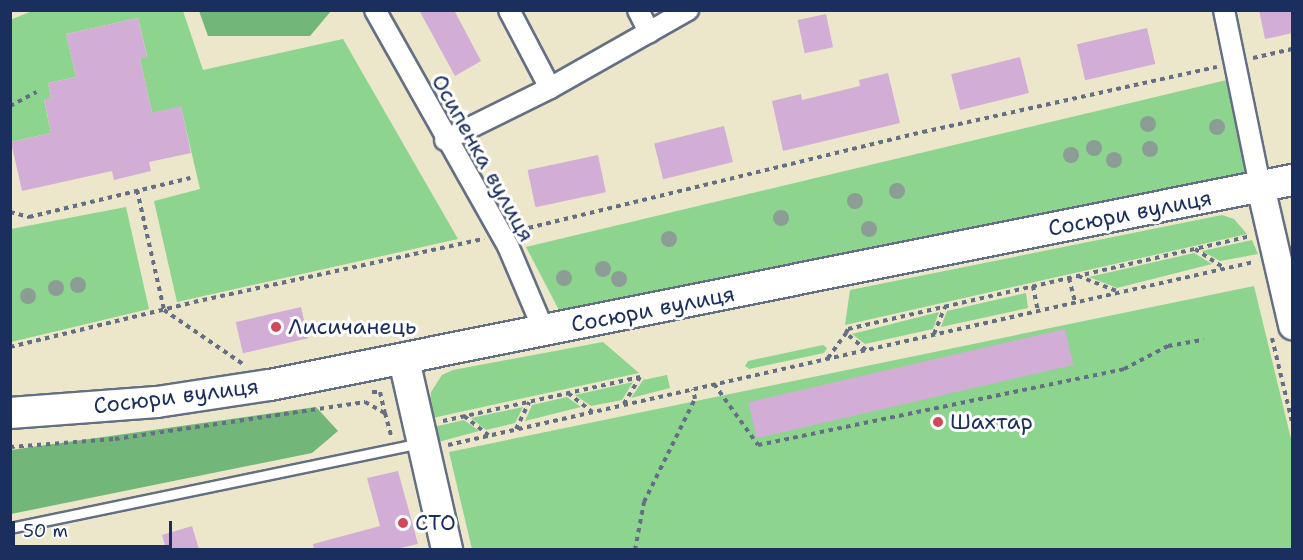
<!DOCTYPE html>
<html>
<head>
<meta charset="utf-8">
<style>
	body { margin:0 }
	#map { position:relative; width:1303px; height:560px; overflow:hidden; background:#ece7ca; font-family:"Shantell Sans",sans-serif }
	div>[style] { position:absolute }
	.green>* { inset:0; background:#8dd48e }
	.forest>* { inset:0; background:#72b679 }
	.building>* { inset:0; background:#d2aed6; transform-origin:0 0 }
	.path>* { height:4px; margin-top:-2px; transform-origin:0; background:repeating-linear-gradient(90deg,#646f84 0 4.5px,transparent 0 9px) }
	.roads { filter:drop-shadow(2px 0 #646f84) drop-shadow(-2px 0 #646f84) drop-shadow(0 2px #646f84) drop-shadow(0 -2px #646f84) }
	.lane>* { height:9px; margin:-4.5px; padding:0 4.5px; transform-origin:4.5px; border-radius:4.5px; background:#fff }
	.street>* { height:20px; margin:-10px; padding:0 10px; transform-origin:10px; border-radius:10px; background:#fff }
	.secondary>* { height:27px; margin:-13.5px; padding:0 13.5px; transform-origin:13.5px; border-radius:13.5px; background:#fff }
	.primary>* { height:30px; margin:-15px; padding:0 15px; transform-origin:15px; border-radius:15px; background:#fff }
	.trees>* { width:16px; height:16px; margin:-8px; border-radius:50%; background:#8c9d96 }
	.dots>* { width:16px; height:16px; translate:-50% -50%; box-sizing:border-box; border:3px solid #fff; border-radius:50% }
	span { translate:-50% -50%; white-space:nowrap; text-align:center; line-height:1.15; -webkit-text-stroke:6px #fff; paint-order:stroke }
	.street-label { font-size:22px; color:#1b2f5e }
	.poi-label { font-size:22px; color:#1b2f5e }
	.left { translate:0 -50%; text-align:left }
	.frame { position:absolute; inset:0; border:12px solid #1b2f5e; pointer-events:none }
	.scale { position:absolute; left:12px; top:521px; width:160px; height:27px; box-sizing:border-box; border:3px solid #1b2f5e; border-top:0; padding-left:8px; font-size:18px; line-height:21px; white-space:nowrap; color:#1b2f5e; -webkit-text-stroke:4px #fff; paint-order:stroke }
</style>
</head>
<body>
<div id="map">
	<div class="green">
		<i style="clip-path:polygon(32px 11px,183px 11px,203px 70px,343px 39px,458px 239px,177px 302px,154px 201px,200px 189px,181px 107px,152px 113px,140px 58px,147px 56px,138px 18px,66px 34px,76px 77px,48px 83px,51px 98px,44px 100px,51px 133px,11px 142px,10px 20px)"></i>
		<i style="clip-path:polygon(1231px 79px,1249px 173px,1246px 176px,561px 314px,526px 247px)"></i>
		<i style="clip-path:polygon(126px 207px,149px 309px,11px 342px,11px 229px)"></i>
		<i style="clip-path:polygon(1222px 215px,1234px 219px,1247px 234px,845px 325px,850px 290px)"></i>
		<i style="clip-path:polygon(1252px 240px,1258px 254px,1220px 261px,1202px 251px)"></i>
		<i style="clip-path:polygon(1194px 253px,1212px 264px,1117px 288px,1089px 277px)"></i>
		<i style="clip-path:polygon(1254px 286px,1292px 443px,1292px 549px,472px 549px,449px 452px)"></i>
		<i style="clip-path:polygon(1026px 293px,1028px 308px,941px 327px,947px 311px)"></i>
		<i style="clip-path:polygon(939px 312px,933px 329px,865px 344px,852px 334px)"></i>
		<i style="clip-path:polygon(603px 342px,639px 373px,428px 419px,431px 392px,442px 375px,453px 370px)"></i>
		<i style="clip-path:polygon(823px 345px,827px 348px,824px 353px,749px 369px,745px 366px,748px 361px)"></i>
		<i style="clip-path:polygon(667px 375px,670px 388px,631px 398px,643px 380px)"></i>
		<i style="clip-path:polygon(633px 382px,622px 400px,591px 406px,575px 395px)"></i>
		<i style="clip-path:polygon(567px 397px,581px 407px,525px 421px,532px 405px)"></i>
		<i style="clip-path:polygon(523px 407px,515px 423px,486px 430px,471px 418px)"></i>
		<i style="clip-path:polygon(464px 420px,479px 431px,431px 444px,429px 428px)"></i>
	</div>
	<div class="forest">
		<i style="clip-path:polygon(199px 11px,199px 10px,331px 11px,310px 36px,208px 36px)"></i>
		<i style="clip-path:polygon(316px 407px,338px 431px,312px 453px,11px 514px,11px 450px)"></i>
	</div>
	<div class="building">
		<i style="clip-path:polygon(419px 10px,454px 10px,481px 61px,455px 76px)"></i>
		<i style="clip-path:polygon(1259px 10px,1293px 10px,1293px 33px,1265px 39px)"></i>
		<i style="left:826px;top:14px;width:34px;height:29px;rotate:78deg"></i>
		<i style="clip-path:polygon(138px 18px,147px 57px,140px 58px,152px 113px,181px 106px,191px 153px,149px 162px,151px 171px,114px 180px,112px 171px,22px 191px,11px 142px,51px 133px,44px 99px,51px 98px,48px 83px,76px 77px,66px 34px)"></i>
		<i style="left:1147px;top:28px;width:37px;height:72px;rotate:77deg"></i>
		<i style="left:1020px;top:57px;width:37px;height:71px;rotate:76deg"></i>
		<i style="clip-path:polygon(888px 73px,900px 123px,783px 151px,772px 101px,801px 94px,802px 100px,860px 86px,859px 80px)"></i>
		<i style="left:724px;top:126px;width:37px;height:72px;rotate:76deg"></i>
		<i style="left:598px;top:155px;width:38px;height:72px;rotate:78deg"></i>
		<i style="left:301px;top:307px;width:32px;height:67px;rotate:77deg"></i>
		<i style="left:1065px;top:329px;width:37px;height:325px;rotate:77deg"></i>
		<i style="clip-path:polygon(398px 471px,418px 544px,396px 549px,314px 549px,313px 544px,380px 526px,367px 478px)"></i>
		<i style="clip-path:polygon(192px 526px,199px 549px,166px 549px,162px 535px)"></i>
	</div>
	<div class="path">
		<i style="left:1253px;top:58px;width:40px;rotate:-13deg"></i>
		<i style="left:10px;top:106px;width:30px;rotate:-28deg"></i>
		<i style="left:137px;top:190px;width:123px;rotate:77.3deg"></i>
		<i style="left:164px;top:310px;width:96px;rotate:34.4deg"></i>
		<i style="left:10px;top:212px;width:20px;rotate:15deg"></i>
		<i style="left:29px;top:217px;width:166px;rotate:-13.6deg"></i>
		<i style="left:520px;top:230px;width:415px;rotate:-13.7deg"></i>
		<i style="left:923px;top:132px;width:301px;rotate:-12.5deg"></i>
		<i style="left:1195px;top:249px;width:35px;rotate:33deg"></i>
		<i style="left:1078px;top:276px;width:44px;rotate:21.3deg"></i>
		<i style="left:1069px;top:278px;width:25px;rotate:76deg"></i>
		<i style="left:1033px;top:286px;width:25px;rotate:79deg"></i>
		<i style="left:934px;top:334px;width:29px;rotate:-68deg"></i>
		<i style="left:1272px;top:338px;width:86px;rotate:76.6deg"></i>
		<i style="left:10px;top:347px;width:189px;rotate:-13.7deg"></i>
		<i style="left:194px;top:302px;width:297px;rotate:-12.3deg"></i>
		<i style="left:866px;top:350px;width:26px;rotate:-140deg"></i>
		<i style="left:846px;top:333px;width:4px;rotate:-63deg"></i>
		<i style="left:848px;top:329px;width:413px;rotate:-13deg"></i>
		<i style="left:828px;top:358px;width:31px;rotate:-54deg"></i>
		<i style="left:714px;top:384px;width:75px;rotate:54.2deg"></i>
		<i style="left:758px;top:445px;width:374px;rotate:-11.7deg"></i>
		<i style="left:1124px;top:369px;width:50px;rotate:-27.6deg"></i>
		<i style="left:1168px;top:346px;width:36px;rotate:-10deg"></i>
		<i style="left:372px;top:392px;width:8px"></i>
		<i style="left:380px;top:392px;width:22px;rotate:77deg"></i>
		<i style="left:568px;top:393px;width:31px;rotate:38deg"></i>
		<i style="left:464px;top:416px;width:31px;rotate:38deg"></i>
		<i style="left:443px;top:421px;width:202px;rotate:-12.6deg"></i>
		<i style="left:640px;top:377px;width:33px;rotate:121deg"></i>
		<i style="left:516px;top:429px;width:30px;rotate:-64deg"></i>
		<i style="left:448px;top:445px;width:827px;rotate:-12.79deg"></i>
		<i style="left:10px;top:447px;width:105px;rotate:-4.4deg"></i>
		<i style="left:115px;top:439px;width:253px;rotate:-8.4deg"></i>
		<i style="left:365px;top:402px;width:23px;rotate:29deg"></i>
		<i style="left:385px;top:413px;width:24px;rotate:75deg"></i>
		<i style="left:635px;top:550px;width:49px;rotate:-79.4deg"></i>
		<i style="left:644px;top:502px;width:115px;rotate:-63.7deg"></i>
		<i style="left:695px;top:399px;width:10px;rotate:-101deg"></i>
	</div>
	<div class="roads">
		<div class="lane">
			<i style="left:10px;top:528px;width:418px;rotate:-11.7deg"></i>
		</div>
		<div class="street">
			<i style="left:375px;top:10px;width:271px;rotate:60.6deg"></i>
			<i style="left:508px;top:246px;width:92px;rotate:67deg"></i>
			<i style="left:509px;top:10px;width:88px;rotate:62.3deg"></i>
			<i style="left:638px;top:10px;width:25px;rotate:63deg"></i>
			<i style="left:1224px;top:10px;width:180px;rotate:78.4deg"></i>
			<i style="left:445px;top:140px;width:117px;rotate:-26.3deg"></i>
			<i style="left:550px;top:88px;width:159px;rotate:-29.5deg"></i>
		</div>
		<div class="secondary">
			<i style="left:1260px;top:186px;width:143px;rotate:77deg"></i>
		</div>
		<div class="primary">
			<i style="left:404px;top:360px;width:195px;rotate:77.2deg"></i>
			<i style="left:10px;top:413px;width:147px;rotate:-4.3deg"></i>
			<i style="left:157px;top:402px;width:114px;rotate:-8.6deg"></i>
			<i style="left:270px;top:385px;width:1042px;rotate:-11.34deg"></i>
		</div>
	</div>
	<div class="trees">
		<i style="left:1148px;top:124px"></i>
		<i style="left:1217px;top:127px"></i>
		<i style="left:1094px;top:148px"></i>
		<i style="left:1150px;top:149px"></i>
		<i style="left:1071px;top:155px"></i>
		<i style="left:1114px;top:160px"></i>
		<i style="left:897px;top:191px"></i>
		<i style="left:855px;top:201px"></i>
		<i style="left:781px;top:218px"></i>
		<i style="left:869px;top:229px"></i>
		<i style="left:669px;top:239px"></i>
		<i style="left:603px;top:269px"></i>
		<i style="left:564px;top:278px"></i>
		<i style="left:619px;top:279px"></i>
		<i style="left:78px;top:285px"></i>
		<i style="left:56px;top:288px"></i>
		<i style="left:28px;top:296px"></i>
	</div>
	<div class="dots">
		<i style="left:276px;top:327px;background:#d1495b"></i>
		<i style="left:938px;top:422px;background:#d1495b"></i>
		<i style="left:403px;top:523px;background:#d1495b"></i>
	</div>
	<div class="street-label">
		<span style="left:483px;top:158px;rotate:61deg">Осипенка вулиця</span>
		<span style="left:1130px;top:213px;rotate:-11deg">Сосюри вулиця</span>
		<span style="left:653px;top:309px;rotate:-11deg">Сосюри вулиця</span>
		<span style="left:176px;top:396px;rotate:-7deg">Сосюри вулиця</span>
	</div>
	<div class="poi-label">
		<span class="left" style="left:288px;top:327px">Лисичанець</span>
		<span class="left" style="left:950px;top:422px">Шахтар</span>
		<span class="left" style="left:415px;top:523px">СТО</span>
	</div>
	<div class="frame"></div>
	<div class="scale">50 m</div>
</div>
</body>
</html>
